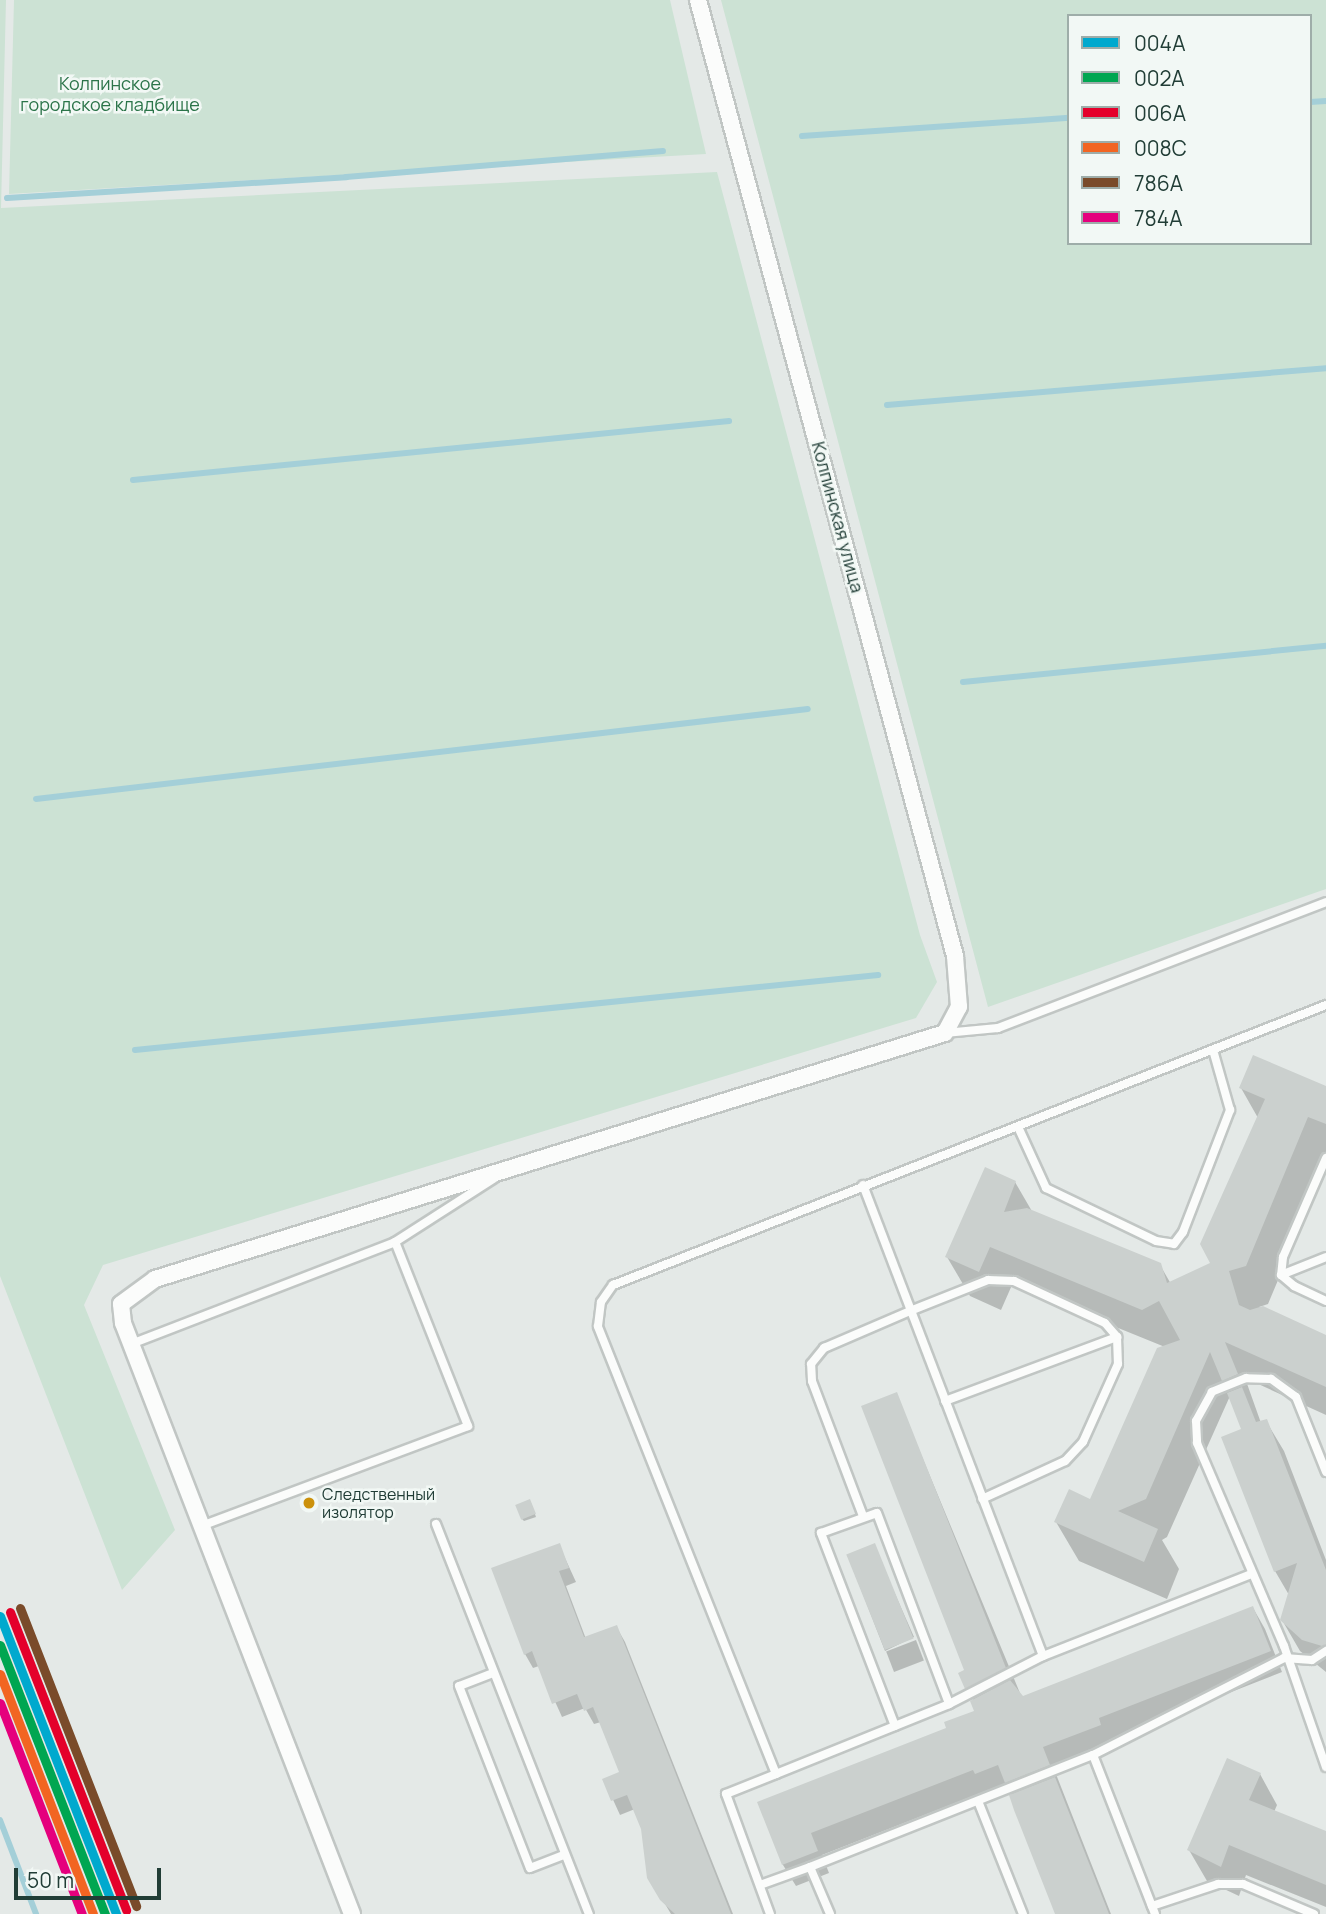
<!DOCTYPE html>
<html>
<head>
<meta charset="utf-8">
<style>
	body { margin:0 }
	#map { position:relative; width:1326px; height:1914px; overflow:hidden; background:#e4e9e7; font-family:Manrope,sans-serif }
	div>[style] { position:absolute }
	.green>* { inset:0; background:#cce2d4 }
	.shadow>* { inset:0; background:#0003; transform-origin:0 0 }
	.stream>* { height:6px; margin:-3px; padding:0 3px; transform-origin:3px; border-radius:3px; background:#a4cfd8 }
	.building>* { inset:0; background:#cbd0ce; transform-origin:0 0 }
	.roads { filter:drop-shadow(2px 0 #c1c6c4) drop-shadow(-2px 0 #c1c6c4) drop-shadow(0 2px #c1c6c4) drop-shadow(0 -2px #c1c6c4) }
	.lane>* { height:8px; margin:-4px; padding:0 4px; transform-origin:4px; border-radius:4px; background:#fbfcfb }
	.street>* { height:16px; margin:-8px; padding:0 8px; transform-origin:8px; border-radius:8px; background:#fbfcfb }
	.rail-1>* { height:9px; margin:-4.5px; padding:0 4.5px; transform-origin:4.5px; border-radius:4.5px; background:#00a9ce }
	.rail-2>* { height:9px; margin:-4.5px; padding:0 4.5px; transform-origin:4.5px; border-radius:4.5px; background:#00a651 }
	.rail-3>* { height:9px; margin:-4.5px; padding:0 4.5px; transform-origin:4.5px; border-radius:4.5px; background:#e4002b }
	.rail-4>* { height:9px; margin:-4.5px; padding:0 4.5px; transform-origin:4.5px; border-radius:4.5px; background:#f26522 }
	.rail-5>* { height:9px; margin:-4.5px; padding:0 4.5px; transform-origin:4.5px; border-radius:4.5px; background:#7a4b2a }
	.rail-6>* { height:9px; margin:-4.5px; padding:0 4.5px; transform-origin:4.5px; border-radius:4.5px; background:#e5007d }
	.dots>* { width:19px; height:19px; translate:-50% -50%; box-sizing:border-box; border:4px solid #f2f8f5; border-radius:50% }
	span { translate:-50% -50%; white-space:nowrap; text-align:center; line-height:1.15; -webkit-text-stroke:5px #f2f8f5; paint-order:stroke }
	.bus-label { font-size:16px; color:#213d36 }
	.left { translate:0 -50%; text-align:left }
	.park-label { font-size:18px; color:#2b7449 }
	.street-label { font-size:18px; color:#213d36 }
	.legend { position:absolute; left:1067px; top:14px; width:245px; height:231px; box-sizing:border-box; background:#f2f8f5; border:2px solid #9eada9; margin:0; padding:9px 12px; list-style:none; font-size:21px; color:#213d36 }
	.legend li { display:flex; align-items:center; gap:14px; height:35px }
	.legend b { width:35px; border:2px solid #9eada9 }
	.scale { position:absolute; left:14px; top:1868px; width:147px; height:32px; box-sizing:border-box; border:4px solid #213d36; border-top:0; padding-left:9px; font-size:21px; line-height:24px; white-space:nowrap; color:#213d36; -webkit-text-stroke:5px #f2f8f5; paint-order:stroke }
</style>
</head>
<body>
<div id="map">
	<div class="green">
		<i style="clip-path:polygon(0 0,6px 0,1px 208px,717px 172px,920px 935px,937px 982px,916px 1018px,103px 1265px,84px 1305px,175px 1530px,122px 1590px,0 1276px)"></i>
		<i style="clip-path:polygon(14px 0,670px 0,706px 154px,9px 194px)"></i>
		<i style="clip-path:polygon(evenodd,721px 0,1326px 0,1326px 889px,988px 1007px,721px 0,1069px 16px,1310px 16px,1310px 243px,1069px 243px,1069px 16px)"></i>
	</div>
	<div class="shadow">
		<i style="clip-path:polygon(1241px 1088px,1326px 1088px,1326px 1166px,1268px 1304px,1259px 1307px,1326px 1337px,1326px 1415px,1245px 1378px,1261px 1423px,1266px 1421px,1284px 1451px,1326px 1560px,1326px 1672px,1300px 1651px,1282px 1620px,1289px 1595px,1275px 1571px,1243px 1430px,1230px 1396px,1167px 1537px,1162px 1540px,1179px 1569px,1167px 1599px,1079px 1561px,1056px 1522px,1091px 1501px,1165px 1347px,1012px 1285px,1001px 1310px,970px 1296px,947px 1257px,1015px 1182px,1033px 1213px,1160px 1265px,1171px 1284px,1212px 1264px,1258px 1118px)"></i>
		<i style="clip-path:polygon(896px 1394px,1022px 1698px,1253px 1608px,1265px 1629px,1282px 1672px,1109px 1740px,1112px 1746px,1054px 1769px,1111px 1914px,1058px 1914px,1009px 1787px,988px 1795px,986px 1791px,822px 1855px,829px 1873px,796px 1886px,783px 1865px,759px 1803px,949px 1729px,976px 1712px)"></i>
		<i style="clip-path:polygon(531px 1503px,536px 1517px,524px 1521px,522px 1519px)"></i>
		<i style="clip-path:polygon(559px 1545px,576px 1582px,566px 1586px,586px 1639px,617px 1628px,625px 1642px,733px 1914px,671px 1914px,649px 1877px,643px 1829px,635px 1809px,620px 1815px,604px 1780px,622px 1773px,601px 1722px,594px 1724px,585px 1708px,562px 1717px,539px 1666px,533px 1668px,525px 1654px)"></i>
		<i style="clip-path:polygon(874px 1546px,914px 1637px,885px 1651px,848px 1556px)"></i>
		<i style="left:916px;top:1640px;width:22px;height:32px;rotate:69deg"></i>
		<i style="clip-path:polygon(1260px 1774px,1277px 1805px,1274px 1812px,1326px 1833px,1326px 1907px,1246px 1875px,1239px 1896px,1207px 1881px,1189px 1850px)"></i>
	</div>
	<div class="stream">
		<i style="left:1310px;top:102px;width:16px;rotate:-4deg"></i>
		<i style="left:802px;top:136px;width:268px;rotate:-3.9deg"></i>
		<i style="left:7px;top:198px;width:340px;rotate:-3.5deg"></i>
		<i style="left:346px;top:177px;width:318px;rotate:-4.7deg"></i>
		<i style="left:887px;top:405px;width:441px;rotate:-4.8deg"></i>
		<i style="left:133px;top:480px;width:599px;rotate:-5.65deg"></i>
		<i style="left:963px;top:682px;width:365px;rotate:-5.7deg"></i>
		<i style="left:36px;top:799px;width:777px;rotate:-6.65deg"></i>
		<i style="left:135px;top:1050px;width:747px;rotate:-5.76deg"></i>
		<i style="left:0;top:1820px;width:101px;rotate:69deg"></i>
	</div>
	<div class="building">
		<i style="clip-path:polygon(1253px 1055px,1326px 1086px,1326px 1124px,1308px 1117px,1246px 1266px,1229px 1271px,1239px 1305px,1250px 1310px,1263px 1306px,1326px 1335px,1326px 1387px,1225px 1342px,1238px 1374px,1222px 1381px,1210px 1352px,1146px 1499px,1118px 1511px,1158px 1529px,1144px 1562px,1054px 1522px,1069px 1489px,1090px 1499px,1157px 1348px,1180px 1340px,1159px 1301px,1142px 1310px,990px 1247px,979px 1272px,945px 1257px,985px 1167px,1016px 1181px,1004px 1212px,1027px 1208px,1161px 1263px,1167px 1283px,1210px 1263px,1200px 1244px,1265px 1099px,1239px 1088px)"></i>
		<i style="clip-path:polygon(1242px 1387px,1256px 1422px,1267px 1419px,1326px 1570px,1326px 1645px,1322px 1646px,1302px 1640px,1280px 1620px,1297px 1563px,1274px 1572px,1221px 1437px,1241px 1429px,1227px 1393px)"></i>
		<i style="clip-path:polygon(897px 1392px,1006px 1668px,965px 1689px,958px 1673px,964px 1670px,861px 1406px)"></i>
		<i style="left:530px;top:1499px;width:16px;height:16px;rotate:68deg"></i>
		<i style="clip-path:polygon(560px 1543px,569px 1568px,559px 1571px,584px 1637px,617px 1625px,731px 1914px,675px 1914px,660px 1900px,647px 1878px,641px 1829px,627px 1795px,611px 1801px,602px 1779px,619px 1772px,593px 1707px,584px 1711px,577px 1694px,552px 1704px,532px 1651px,524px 1655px,491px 1568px)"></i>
		<i style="left:875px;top:1543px;width:103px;height:31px;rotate:68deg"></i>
		<i style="clip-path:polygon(1253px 1606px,1271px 1651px,1099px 1718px,1101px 1725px,1043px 1747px,1050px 1765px,1005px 1783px,998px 1765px,975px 1774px,973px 1770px,811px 1833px,818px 1851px,782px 1865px,757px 1802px,946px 1728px,944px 1722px,974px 1711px,970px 1701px,1010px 1680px,1023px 1696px)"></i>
		<i style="clip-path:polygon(1227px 1758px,1261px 1773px,1249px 1800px,1326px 1831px,1326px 1885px,1229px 1845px,1221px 1867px,1187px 1850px)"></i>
		<i style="clip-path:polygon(1055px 1777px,1109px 1914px,1055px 1914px,1014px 1810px,1009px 1795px)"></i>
	</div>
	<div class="roads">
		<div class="lane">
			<i style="left:945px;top:1033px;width:53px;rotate:-5.4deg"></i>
			<i style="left:998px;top:1028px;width:351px;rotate:-21deg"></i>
			<i style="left:1019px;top:1129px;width:65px;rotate:65.4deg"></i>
			<i style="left:1046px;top:1188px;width:122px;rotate:25.7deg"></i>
			<i style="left:1156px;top:1241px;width:18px;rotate:9deg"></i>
			<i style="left:1174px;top:1244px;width:15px;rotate:-53deg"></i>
			<i style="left:1183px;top:1232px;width:131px;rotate:-68.9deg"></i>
			<i style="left:1230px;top:1110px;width:62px;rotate:-105.8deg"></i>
			<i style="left:1326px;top:1158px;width:108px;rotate:113.5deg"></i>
			<i style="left:1283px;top:1257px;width:18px;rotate:96deg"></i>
			<i style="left:1281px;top:1275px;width:17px;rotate:40deg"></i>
			<i style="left:1294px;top:1286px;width:35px;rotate:25deg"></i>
			<i style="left:863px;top:1185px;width:504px;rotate:69.08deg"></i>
			<i style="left:1043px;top:1656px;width:224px;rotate:-21.5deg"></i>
			<i style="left:1281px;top:1275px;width:48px;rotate:-21.8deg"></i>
			<i style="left:131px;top:1344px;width:283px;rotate:-21.1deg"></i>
			<i style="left:395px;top:1242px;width:117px;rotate:-32.7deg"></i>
			<i style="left:945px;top:1401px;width:184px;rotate:-20.4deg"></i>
			<i style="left:1326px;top:1472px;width:81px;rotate:-111.8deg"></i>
			<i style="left:1296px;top:1397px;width:31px;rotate:-144deg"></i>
			<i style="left:1271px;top:1379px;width:25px;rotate:-178deg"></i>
			<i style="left:1246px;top:1378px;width:37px;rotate:158deg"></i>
			<i style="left:1212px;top:1392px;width:33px;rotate:119deg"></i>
			<i style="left:1196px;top:1421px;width:22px;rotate:87deg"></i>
			<i style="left:1197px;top:1443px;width:221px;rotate:66.8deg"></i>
			<i style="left:1284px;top:1646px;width:128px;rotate:70.9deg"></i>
			<i style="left:863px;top:1516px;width:144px;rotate:-110.7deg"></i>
			<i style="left:812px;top:1381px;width:17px;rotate:-93deg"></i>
			<i style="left:811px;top:1364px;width:21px;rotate:-51deg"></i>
			<i style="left:824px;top:1348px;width:94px;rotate:-23.3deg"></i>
			<i style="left:910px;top:1311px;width:84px;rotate:-21.7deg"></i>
			<i style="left:988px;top:1280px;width:26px;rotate:2deg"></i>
			<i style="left:1014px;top:1281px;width:100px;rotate:24.8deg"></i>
			<i style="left:1105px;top:1323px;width:18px;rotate:49deg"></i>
			<i style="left:1117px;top:1337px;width:27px;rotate:88deg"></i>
			<i style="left:1118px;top:1364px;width:85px;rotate:114.2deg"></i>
			<i style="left:1083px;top:1442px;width:26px;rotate:133deg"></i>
			<i style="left:1065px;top:1461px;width:91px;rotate:155.4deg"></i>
			<i style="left:436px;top:1524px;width:419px;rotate:68.6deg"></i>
			<i style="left:201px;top:1526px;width:285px;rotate:-20.5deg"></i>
			<i style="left:468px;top:1426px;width:198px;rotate:-111.6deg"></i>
			<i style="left:493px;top:1673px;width:36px;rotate:159deg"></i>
			<i style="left:459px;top:1686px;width:195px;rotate:68.7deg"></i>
			<i style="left:530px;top:1868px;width:36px;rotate:-21deg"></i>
			<i style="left:895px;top:1726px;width:207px;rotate:-111deg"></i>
			<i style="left:821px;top:1533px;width:59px;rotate:-19.7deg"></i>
			<i style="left:877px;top:1513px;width:204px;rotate:69.3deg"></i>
			<i style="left:1093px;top:1755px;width:162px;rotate:68.7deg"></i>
			<i style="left:776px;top:1774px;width:187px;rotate:-22deg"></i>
			<i style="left:949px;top:1704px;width:106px;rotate:-27.1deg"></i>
			<i style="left:978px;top:1801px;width:122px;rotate:68.3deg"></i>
			<i style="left:810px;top:1867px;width:304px;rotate:-21.6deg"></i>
			<i style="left:1093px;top:1755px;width:214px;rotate:-26.9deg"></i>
			<i style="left:1284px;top:1658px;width:28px;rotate:4deg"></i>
			<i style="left:1312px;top:1660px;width:17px;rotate:-33deg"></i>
			<i style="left:760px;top:1885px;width:53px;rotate:-19.8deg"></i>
			<i style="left:810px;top:1867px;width:51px;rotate:66.9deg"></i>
			<i style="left:770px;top:1914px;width:128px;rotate:-110.1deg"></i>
			<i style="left:726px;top:1794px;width:54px;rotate:-21.8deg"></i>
			<i style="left:776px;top:1774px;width:482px;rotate:-111.7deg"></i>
			<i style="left:598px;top:1326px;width:24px;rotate:-83deg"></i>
			<i style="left:601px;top:1302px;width:21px;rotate:-55deg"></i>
			<i style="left:613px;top:1285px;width:766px;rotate:-21.44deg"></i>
			<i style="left:1155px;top:1914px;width:9px;rotate:-111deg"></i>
			<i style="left:1152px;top:1906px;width:70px;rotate:-18.4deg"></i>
			<i style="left:1218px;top:1884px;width:25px"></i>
			<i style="left:1243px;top:1884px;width:77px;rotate:22.9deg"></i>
		</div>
		<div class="street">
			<i style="left:352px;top:1914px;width:634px;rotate:-111.18deg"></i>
			<i style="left:123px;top:1323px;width:19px;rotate:-96deg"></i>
			<i style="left:121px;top:1304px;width:42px;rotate:-36.3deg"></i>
			<i style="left:155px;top:1279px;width:827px;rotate:-17.3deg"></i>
			<i style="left:945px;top:1033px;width:30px;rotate:-62deg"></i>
			<i style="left:959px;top:1007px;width:51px;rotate:-94.5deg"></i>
			<i style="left:955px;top:956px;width:990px;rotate:-105.05deg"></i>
		</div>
	</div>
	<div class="rail-1">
		<i style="left:0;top:1616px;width:320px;rotate:68.7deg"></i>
	</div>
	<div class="rail-2">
		<i style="left:0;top:1645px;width:289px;rotate:68.7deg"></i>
	</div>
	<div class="rail-3">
		<i style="left:10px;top:1612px;width:320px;rotate:68.7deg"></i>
	</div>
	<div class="rail-4">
		<i style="left:0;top:1674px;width:257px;rotate:68.8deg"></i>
	</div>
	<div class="rail-5">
		<i style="left:20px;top:1608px;width:320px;rotate:68.7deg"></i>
	</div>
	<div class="rail-6">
		<i style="left:0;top:1703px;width:226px;rotate:68.8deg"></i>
	</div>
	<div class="dots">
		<i style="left:309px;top:1503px;background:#cc910b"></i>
	</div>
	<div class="bus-label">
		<span class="left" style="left:322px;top:1503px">Следственный<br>изолятор</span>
	</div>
	<div class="park-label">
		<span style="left:110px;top:94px">Колпинское<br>городское кладбище</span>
	</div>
	<div class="street-label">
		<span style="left:838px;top:517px;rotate:75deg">Колпинская улица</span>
	</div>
	<ul class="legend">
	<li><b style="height:9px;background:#00a9ce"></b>004А</li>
	<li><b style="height:9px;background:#00a651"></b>002А</li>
	<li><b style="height:9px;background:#e4002b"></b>006А</li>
	<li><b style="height:9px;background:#f26522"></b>008С</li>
	<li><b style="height:9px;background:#7a4b2a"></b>786А</li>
	<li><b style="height:9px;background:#e5007d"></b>784А</li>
	</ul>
	<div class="scale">50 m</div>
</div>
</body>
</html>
